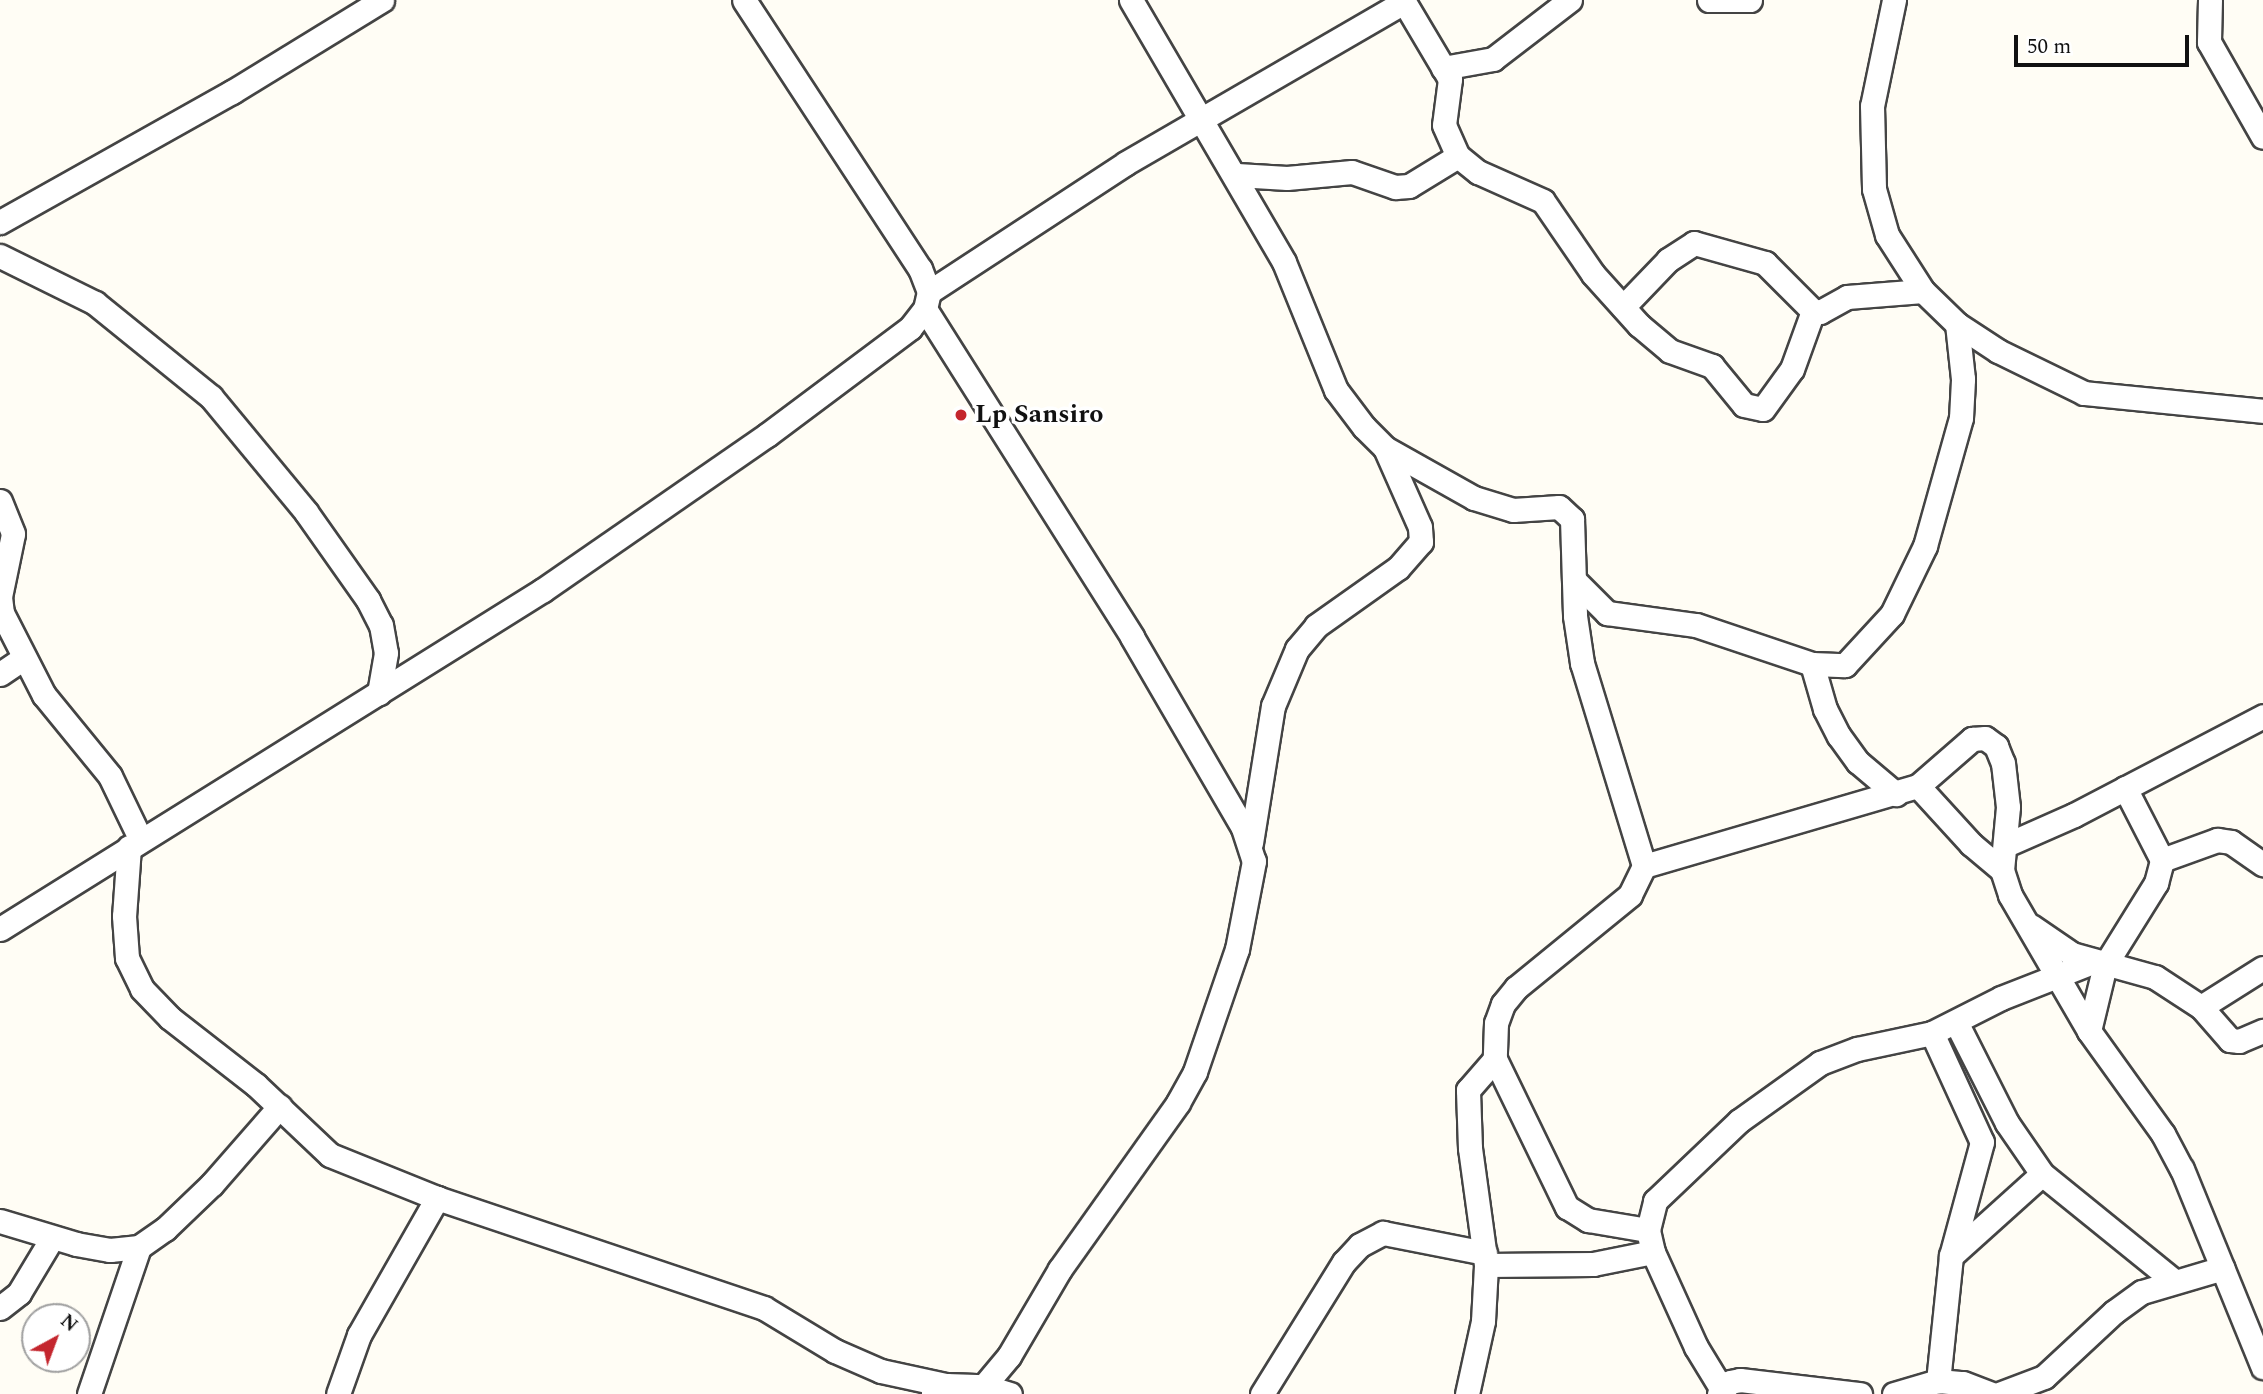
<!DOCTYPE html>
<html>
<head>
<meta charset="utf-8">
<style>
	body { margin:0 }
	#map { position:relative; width:2263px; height:1394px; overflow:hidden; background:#fffdf5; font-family:Spectral,serif }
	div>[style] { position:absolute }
	.roads { filter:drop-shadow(2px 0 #444) drop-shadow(-2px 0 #444) drop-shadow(0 2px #444) drop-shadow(0 -2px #444) }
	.minor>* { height:23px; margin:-11.5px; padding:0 11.5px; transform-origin:11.5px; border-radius:11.5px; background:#fff }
	.dots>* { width:19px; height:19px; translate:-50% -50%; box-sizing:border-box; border:4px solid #fff; border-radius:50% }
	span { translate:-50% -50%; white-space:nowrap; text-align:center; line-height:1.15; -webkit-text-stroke:7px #fff; paint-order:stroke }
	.poi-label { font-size:26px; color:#111; font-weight:700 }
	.left { translate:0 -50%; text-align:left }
	.north { position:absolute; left:21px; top:1303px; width:70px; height:70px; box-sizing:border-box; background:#fff; border:2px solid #a0a0a0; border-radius:50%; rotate:41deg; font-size:19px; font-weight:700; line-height:28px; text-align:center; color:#111 }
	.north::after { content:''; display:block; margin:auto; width:24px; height:32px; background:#c4262e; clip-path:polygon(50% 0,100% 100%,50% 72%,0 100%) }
	.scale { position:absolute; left:2014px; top:35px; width:175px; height:32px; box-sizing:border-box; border:4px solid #111; border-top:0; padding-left:9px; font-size:21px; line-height:24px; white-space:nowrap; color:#111; -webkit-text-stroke:5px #fff; paint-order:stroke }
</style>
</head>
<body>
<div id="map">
	<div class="roads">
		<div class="minor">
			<i style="left:1131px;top:0;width:303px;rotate:59.7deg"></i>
			<i style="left:1284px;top:262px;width:138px;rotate:67.9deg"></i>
			<i style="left:1336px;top:390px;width:46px;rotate:52.9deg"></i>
			<i style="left:1364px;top:427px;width:30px;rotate:45deg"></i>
			<i style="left:1385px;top:448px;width:102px;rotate:29.3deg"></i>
			<i style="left:1474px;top:498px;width:41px;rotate:17.1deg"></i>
			<i style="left:1513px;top:510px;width:46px;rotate:-3.7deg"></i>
			<i style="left:1559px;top:507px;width:18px;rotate:43deg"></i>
			<i style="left:1572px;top:519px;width:97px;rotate:88.2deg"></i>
			<i style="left:1575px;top:616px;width:48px;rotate:81.5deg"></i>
			<i style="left:1582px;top:663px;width:212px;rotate:73deg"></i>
			<i style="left:1644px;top:866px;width:32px;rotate:116deg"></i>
			<i style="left:1630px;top:895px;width:147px;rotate:140.8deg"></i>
			<i style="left:1516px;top:988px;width:21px;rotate:129deg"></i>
			<i style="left:1503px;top:1004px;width:20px;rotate:110deg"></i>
			<i style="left:1496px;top:1023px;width:36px;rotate:92deg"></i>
			<i style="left:1495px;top:1059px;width:165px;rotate:64.1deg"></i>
			<i style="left:1567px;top:1207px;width:25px;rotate:32deg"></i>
			<i style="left:1588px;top:1220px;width:61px;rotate:9.5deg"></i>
			<i style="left:1403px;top:0;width:92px;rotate:59.3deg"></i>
			<i style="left:1450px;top:79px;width:46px;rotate:97.4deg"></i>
			<i style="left:1444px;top:125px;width:34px;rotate:66deg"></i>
			<i style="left:1458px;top:156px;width:26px;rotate:39deg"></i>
			<i style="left:1478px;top:172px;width:71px;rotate:24deg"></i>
			<i style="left:1543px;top:201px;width:88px;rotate:55.6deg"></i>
			<i style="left:1593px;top:274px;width:69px;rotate:48deg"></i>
			<i style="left:1639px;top:325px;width:40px;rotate:40deg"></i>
			<i style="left:1670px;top:351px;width:45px;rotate:19.7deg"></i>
			<i style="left:1712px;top:366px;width:50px;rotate:50.6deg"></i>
			<i style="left:1744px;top:405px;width:19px;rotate:12deg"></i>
			<i style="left:1763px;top:409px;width:49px;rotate:-54.1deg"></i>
			<i style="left:1792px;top:369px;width:62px;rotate:-70.1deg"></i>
			<i style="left:1709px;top:0;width:41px"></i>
			<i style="left:1894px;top:0;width:108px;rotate:101.7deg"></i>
			<i style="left:1872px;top:106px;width:83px;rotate:88.6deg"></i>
			<i style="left:1874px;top:189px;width:48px;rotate:74.2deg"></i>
			<i style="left:1887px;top:235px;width:67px;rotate:57.3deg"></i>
			<i style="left:1923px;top:291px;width:47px;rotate:44.1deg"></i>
			<i style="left:1957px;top:324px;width:49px;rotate:33.4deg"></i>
			<i style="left:1998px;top:351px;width:96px;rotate:26deg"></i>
			<i style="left:2084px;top:393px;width:180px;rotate:5.7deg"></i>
			<i style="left:2210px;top:0;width:42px;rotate:91.4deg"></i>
			<i style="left:2209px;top:42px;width:109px;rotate:60.4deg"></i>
			<i style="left:1443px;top:68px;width:51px;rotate:-10.2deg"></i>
			<i style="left:1493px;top:59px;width:97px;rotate:-37.5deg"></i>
			<i style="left:1237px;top:175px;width:50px;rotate:3.4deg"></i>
			<i style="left:1287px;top:178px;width:65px;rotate:-5.3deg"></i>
			<i style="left:1352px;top:172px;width:46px;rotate:19.2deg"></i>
			<i style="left:1395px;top:187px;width:14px;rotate:-4deg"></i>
			<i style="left:1409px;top:186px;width:57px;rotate:-31.5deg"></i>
			<i style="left:0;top:222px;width:266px;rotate:-29.3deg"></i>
			<i style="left:232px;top:92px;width:176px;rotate:-31.5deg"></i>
			<i style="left:0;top:256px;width:106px;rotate:26.3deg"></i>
			<i style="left:95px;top:303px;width:149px;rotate:39deg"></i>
			<i style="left:211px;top:397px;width:149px;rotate:50.4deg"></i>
			<i style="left:306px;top:512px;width:108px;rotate:54.8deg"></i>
			<i style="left:368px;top:600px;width:28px;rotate:63deg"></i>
			<i style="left:381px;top:625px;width:28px;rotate:80deg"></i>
			<i style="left:386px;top:653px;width:41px;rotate:99.9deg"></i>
			<i style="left:929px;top:292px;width:235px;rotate:-33.2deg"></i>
			<i style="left:1126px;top:163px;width:321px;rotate:-30.1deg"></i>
			<i style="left:1623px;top:307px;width:65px;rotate:-46.2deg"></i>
			<i style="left:1668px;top:260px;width:31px;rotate:-33deg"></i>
			<i style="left:1694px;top:243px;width:74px;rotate:15.7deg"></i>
			<i style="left:1765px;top:263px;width:68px;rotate:45deg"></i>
			<i style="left:1813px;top:311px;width:7px;rotate:8deg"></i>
			<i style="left:1820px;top:312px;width:31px;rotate:-29deg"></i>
			<i style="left:1847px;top:297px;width:76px;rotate:-4.5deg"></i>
			<i style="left:925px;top:309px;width:388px;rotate:57.7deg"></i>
			<i style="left:1132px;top:637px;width:221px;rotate:59.8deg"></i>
			<i style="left:1243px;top:828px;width:35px;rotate:72deg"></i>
			<i style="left:1254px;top:861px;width:90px;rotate:100.9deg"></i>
			<i style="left:1237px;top:949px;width:130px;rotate:108.9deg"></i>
			<i style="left:1195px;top:1072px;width:35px;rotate:119deg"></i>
			<i style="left:1178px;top:1103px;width:204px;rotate:125.4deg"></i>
			<i style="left:1060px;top:1269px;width:101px;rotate:120.4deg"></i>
			<i style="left:1009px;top:1356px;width:39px;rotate:130deg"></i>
			<i style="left:0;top:501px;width:35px;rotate:68deg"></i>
			<i style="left:13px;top:534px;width:64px;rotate:101.7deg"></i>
			<i style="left:0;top:597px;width:16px;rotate:83deg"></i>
			<i style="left:2px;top:613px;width:92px;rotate:62.9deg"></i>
			<i style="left:44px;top:695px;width:104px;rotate:50.8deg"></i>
			<i style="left:110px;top:776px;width:71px;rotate:64.2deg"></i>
			<i style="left:1574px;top:580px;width:47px;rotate:45deg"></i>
			<i style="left:1607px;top:613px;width:90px;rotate:7.7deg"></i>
			<i style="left:1696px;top:625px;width:122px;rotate:18.6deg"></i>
			<i style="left:1812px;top:664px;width:33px;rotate:2deg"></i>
			<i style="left:1845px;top:665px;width:69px;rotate:-47.3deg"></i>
			<i style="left:1892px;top:614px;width:76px;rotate:-64.1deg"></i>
			<i style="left:1925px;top:546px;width:133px;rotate:-74.3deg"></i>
			<i style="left:1961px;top:418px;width:39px;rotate:-87deg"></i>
			<i style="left:1963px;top:379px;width:55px;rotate:-96.2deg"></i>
			<i style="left:1812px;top:664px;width:47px;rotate:73.9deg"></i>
			<i style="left:1825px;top:709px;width:30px;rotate:63deg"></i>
			<i style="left:1839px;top:736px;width:32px;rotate:54deg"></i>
			<i style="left:1858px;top:762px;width:50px;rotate:40.1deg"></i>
			<i style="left:0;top:674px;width:29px;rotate:-34deg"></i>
			<i style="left:1918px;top:786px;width:79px;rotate:47.6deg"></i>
			<i style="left:1971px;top:844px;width:40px;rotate:40deg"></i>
			<i style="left:1251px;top:843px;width:139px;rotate:-80.9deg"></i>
			<i style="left:1273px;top:706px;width:62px;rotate:-67.2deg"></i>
			<i style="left:1297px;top:649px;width:30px;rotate:-50deg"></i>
			<i style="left:1316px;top:626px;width:100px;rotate:-35.3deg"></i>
			<i style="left:1398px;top:568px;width:35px;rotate:-49deg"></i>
			<i style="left:1421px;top:542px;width:15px;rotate:-94deg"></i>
			<i style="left:1420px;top:527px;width:86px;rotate:-113.9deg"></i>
			<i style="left:2006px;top:845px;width:74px;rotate:-23.8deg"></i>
			<i style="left:2074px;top:815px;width:213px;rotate:-27.6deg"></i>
			<i style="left:129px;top:847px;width:69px;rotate:94.1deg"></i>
			<i style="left:124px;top:916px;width:42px;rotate:85.9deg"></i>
			<i style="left:127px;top:958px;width:34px;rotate:64deg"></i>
			<i style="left:142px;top:989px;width:40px;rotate:46deg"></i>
			<i style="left:170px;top:1018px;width:109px;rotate:37.9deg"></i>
			<i style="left:256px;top:1085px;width:102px;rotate:43.4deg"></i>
			<i style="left:330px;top:1155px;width:115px;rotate:21.9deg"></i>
			<i style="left:437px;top:1198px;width:345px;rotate:18.6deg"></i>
			<i style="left:764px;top:1308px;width:83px;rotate:31.2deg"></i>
			<i style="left:835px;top:1351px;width:50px;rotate:23.5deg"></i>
			<i style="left:881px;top:1371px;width:66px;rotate:12.2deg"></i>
			<i style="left:2162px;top:860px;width:59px;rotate:-20deg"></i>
			<i style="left:2217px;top:840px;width:14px;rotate:8deg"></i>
			<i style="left:2231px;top:842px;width:39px;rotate:35deg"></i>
			<i style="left:1644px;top:866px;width:285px;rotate:-16.3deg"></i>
			<i style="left:1918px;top:786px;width:72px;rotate:-41deg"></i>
			<i style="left:1972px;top:739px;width:13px;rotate:-4deg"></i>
			<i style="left:1985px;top:738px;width:14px;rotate:36deg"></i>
			<i style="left:1996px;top:746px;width:18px;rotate:68deg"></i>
			<i style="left:2003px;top:763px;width:44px;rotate:83.5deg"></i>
			<i style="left:2008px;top:807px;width:63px;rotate:95.4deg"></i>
			<i style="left:2002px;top:870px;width:26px;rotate:72deg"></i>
			<i style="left:2010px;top:895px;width:157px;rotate:59.8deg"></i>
			<i style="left:2089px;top:1031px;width:127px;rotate:54.3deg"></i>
			<i style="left:2163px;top:1134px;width:40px;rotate:62deg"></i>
			<i style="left:2182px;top:1169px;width:214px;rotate:67.8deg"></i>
			<i style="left:2031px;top:926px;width:50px;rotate:34.3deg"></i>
			<i style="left:2072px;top:954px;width:86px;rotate:15.5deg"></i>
			<i style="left:2155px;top:977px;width:55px;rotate:33.1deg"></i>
			<i style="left:2201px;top:1007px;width:44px;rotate:48.7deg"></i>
			<i style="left:2230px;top:1040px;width:9px;rotate:6deg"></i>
			<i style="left:2239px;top:1041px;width:26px;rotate:-23deg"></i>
			<i style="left:0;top:929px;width:640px;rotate:-31.98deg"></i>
			<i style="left:543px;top:590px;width:272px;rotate:-34.7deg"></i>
			<i style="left:767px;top:435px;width:179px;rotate:-36.8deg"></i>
			<i style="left:910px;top:328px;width:24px;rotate:-52deg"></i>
			<i style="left:925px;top:309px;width:17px;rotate:-77deg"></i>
			<i style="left:929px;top:292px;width:25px;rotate:-111deg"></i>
			<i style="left:920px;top:269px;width:321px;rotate:-123.2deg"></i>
			<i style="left:2201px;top:1007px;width:73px;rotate:-32.2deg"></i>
			<i style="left:1956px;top:1022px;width:113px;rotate:63.2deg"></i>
			<i style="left:2007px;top:1123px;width:62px;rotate:55.5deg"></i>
			<i style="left:2042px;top:1174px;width:169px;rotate:39deg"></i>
			<i style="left:2089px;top:1031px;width:68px;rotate:-76.4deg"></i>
			<i style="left:2105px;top:965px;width:97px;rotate:-58.1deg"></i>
			<i style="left:2156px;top:883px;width:24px;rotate:-75deg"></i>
			<i style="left:2162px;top:860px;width:81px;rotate:-117.2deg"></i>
			<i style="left:1932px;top:1033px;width:120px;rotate:65.4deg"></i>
			<i style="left:1982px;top:1142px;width:118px;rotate:105.2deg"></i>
			<i style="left:1951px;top:1256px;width:126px;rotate:95.9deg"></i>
			<i style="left:0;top:1221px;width:79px;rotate:16.8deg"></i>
			<i style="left:76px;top:1244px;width:35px;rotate:10deg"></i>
			<i style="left:110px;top:1250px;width:29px;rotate:-6deg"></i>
			<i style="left:139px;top:1247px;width:32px;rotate:-35deg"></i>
			<i style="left:165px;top:1229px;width:65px;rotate:-43.8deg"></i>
			<i style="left:212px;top:1184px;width:103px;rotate:-48.9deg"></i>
			<i style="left:1951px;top:1256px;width:122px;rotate:-42deg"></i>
			<i style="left:1486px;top:1265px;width:107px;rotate:-0.5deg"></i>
			<i style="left:1593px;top:1264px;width:61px;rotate:-11.3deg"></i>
			<i style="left:0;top:1308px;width:24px;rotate:-38deg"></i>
			<i style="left:19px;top:1293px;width:64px;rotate:-59deg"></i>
			<i style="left:1721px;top:1388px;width:48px;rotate:-121.4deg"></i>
			<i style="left:1696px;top:1347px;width:104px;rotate:-114.4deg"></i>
			<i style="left:1653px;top:1252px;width:23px;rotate:-103deg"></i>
			<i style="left:1648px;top:1230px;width:30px;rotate:-76deg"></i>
			<i style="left:1655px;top:1201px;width:116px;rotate:-43.6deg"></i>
			<i style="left:1739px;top:1121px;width:100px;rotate:-35.6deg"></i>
			<i style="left:1820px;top:1063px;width:40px;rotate:-21deg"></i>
			<i style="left:1857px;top:1049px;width:77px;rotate:-12deg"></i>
			<i style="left:1932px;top:1033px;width:77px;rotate:-26.9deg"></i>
			<i style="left:2001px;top:998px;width:99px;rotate:-21.4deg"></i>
			<i style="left:933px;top:1392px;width:15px;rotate:-28deg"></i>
			<i style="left:946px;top:1385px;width:38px;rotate:2deg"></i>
			<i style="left:984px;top:1386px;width:27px;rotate:17deg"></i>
			<i style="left:89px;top:1394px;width:155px;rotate:-71.2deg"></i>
			<i style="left:338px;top:1394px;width:63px;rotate:-70.4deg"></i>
			<i style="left:359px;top:1335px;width:158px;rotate:-60.3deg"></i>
			<i style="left:1262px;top:1394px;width:155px;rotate:-58.2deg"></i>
			<i style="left:1344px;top:1262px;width:23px;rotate:-47deg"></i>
			<i style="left:1360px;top:1245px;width:26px;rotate:-28deg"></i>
			<i style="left:1383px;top:1233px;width:104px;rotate:11.1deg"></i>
			<i style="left:1467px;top:1394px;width:75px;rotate:-77.6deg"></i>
			<i style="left:1483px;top:1321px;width:56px;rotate:-86.9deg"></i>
			<i style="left:1486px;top:1265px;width:118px;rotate:-97.8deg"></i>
			<i style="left:1470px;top:1148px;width:58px;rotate:-92deg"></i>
			<i style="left:1468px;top:1090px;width:41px;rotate:-48.9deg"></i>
			<i style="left:1719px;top:1394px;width:16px;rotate:-47deg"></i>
			<i style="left:1730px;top:1382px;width:10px;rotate:-11deg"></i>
			<i style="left:1740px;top:1380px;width:121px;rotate:6.7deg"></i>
			<i style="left:1894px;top:1394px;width:46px;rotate:-16.5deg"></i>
			<i style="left:1938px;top:1381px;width:25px;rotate:5deg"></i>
			<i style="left:1963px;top:1383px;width:30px;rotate:21deg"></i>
			<i style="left:1999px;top:1394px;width:48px;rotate:-20.7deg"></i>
			<i style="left:2044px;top:1377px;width:96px;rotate:-42.9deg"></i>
			<i style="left:2114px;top:1312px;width:34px;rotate:-36deg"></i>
			<i style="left:2142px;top:1292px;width:84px;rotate:-16.5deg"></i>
		</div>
	</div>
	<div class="dots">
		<i style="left:961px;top:415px;background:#c4262e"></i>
	</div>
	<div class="poi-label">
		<span class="left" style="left:975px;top:415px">Lp Sansiro</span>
	</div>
	<div class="north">N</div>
	<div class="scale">50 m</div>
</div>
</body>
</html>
